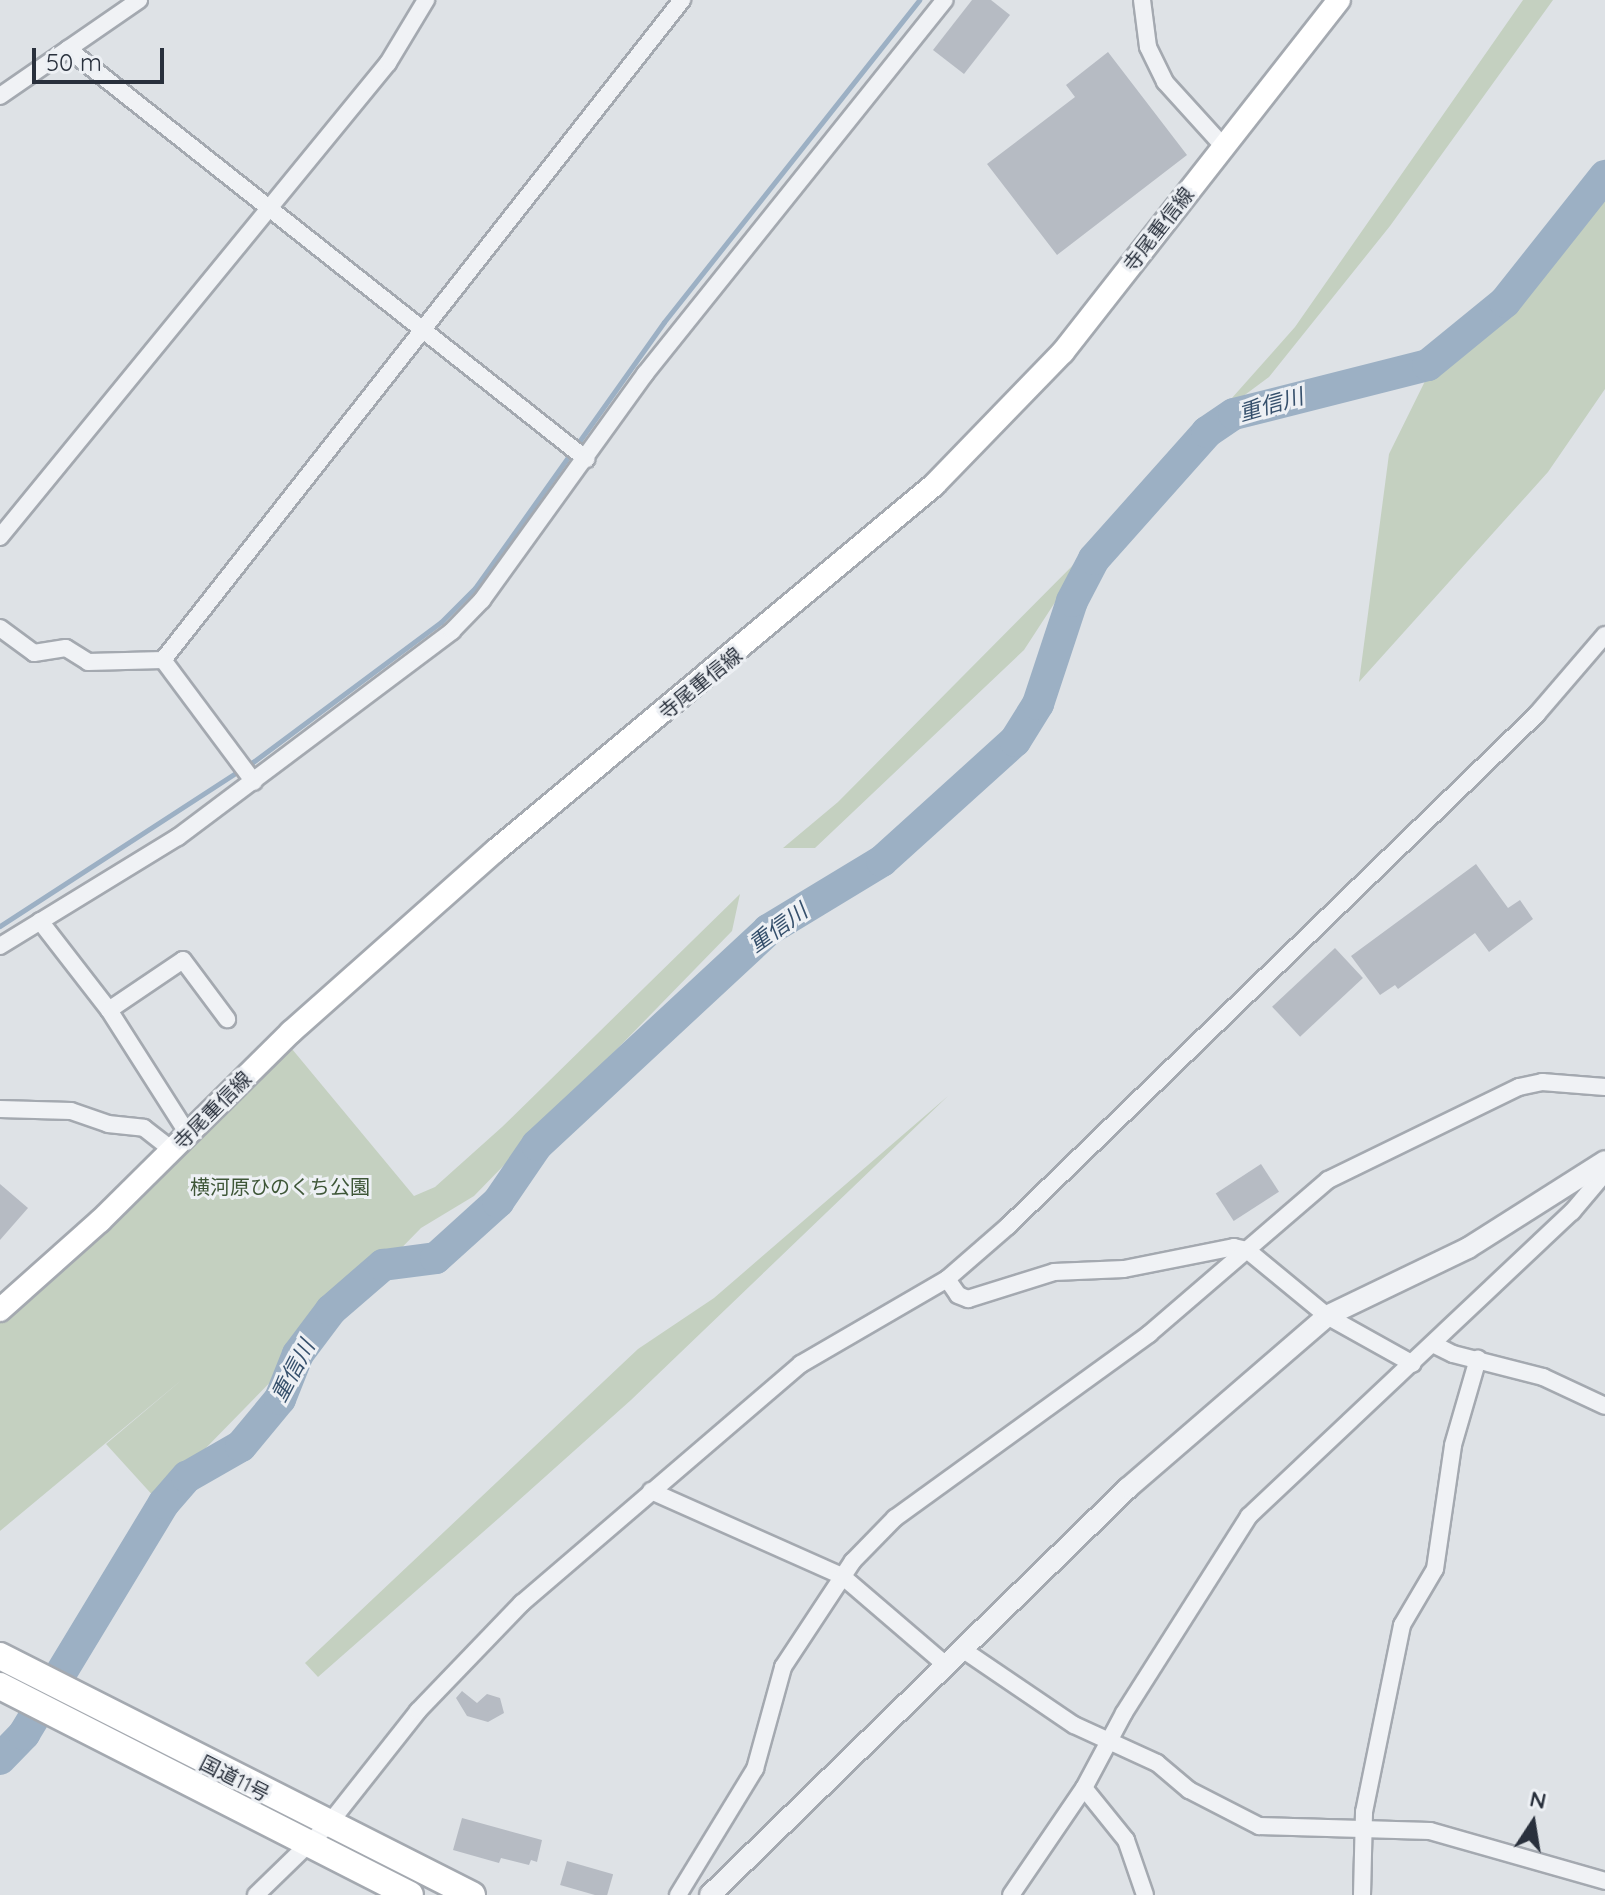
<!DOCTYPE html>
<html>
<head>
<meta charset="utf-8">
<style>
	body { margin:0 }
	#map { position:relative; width:1605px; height:1895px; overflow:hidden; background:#dee2e6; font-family:Quicksand,"Noto Sans JP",sans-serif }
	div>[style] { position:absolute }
	.green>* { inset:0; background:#c4d0c0 }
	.stream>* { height:5px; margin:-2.5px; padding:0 2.5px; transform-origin:2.5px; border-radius:2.5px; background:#9cb0c4 }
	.river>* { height:32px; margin:-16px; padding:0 16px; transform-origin:16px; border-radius:16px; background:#9cb0c4 }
	.building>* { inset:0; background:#b6bbc3; transform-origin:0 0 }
	.roads { filter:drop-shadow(2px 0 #a4a9b0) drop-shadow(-2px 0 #a4a9b0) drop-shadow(0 2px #a4a9b0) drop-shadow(0 -2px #a4a9b0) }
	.minor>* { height:16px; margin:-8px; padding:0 8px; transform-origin:8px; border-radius:8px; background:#f0f2f5 }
	.tertiary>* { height:20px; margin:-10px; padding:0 10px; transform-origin:10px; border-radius:10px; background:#f0f2f5 }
	.secondary>* { height:22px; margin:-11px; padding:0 11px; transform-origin:11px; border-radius:11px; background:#fff }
	.trunk>* { height:26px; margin:-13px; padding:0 13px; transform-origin:13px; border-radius:13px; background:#fff }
	span { translate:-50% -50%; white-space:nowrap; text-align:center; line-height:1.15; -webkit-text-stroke:6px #edf0f4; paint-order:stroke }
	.street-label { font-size:20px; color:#29303c }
	.park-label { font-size:20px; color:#3e5637 }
	.water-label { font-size:22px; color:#36506c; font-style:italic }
	.north { position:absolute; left:1493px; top:1783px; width:80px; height:80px; -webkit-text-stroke:6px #edf0f4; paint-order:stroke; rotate:12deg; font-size:22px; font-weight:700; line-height:32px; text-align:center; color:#29303c }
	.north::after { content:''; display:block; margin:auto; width:28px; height:36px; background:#29303c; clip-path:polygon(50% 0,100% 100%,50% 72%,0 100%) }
	.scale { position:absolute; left:32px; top:48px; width:132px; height:36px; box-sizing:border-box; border:4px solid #29303c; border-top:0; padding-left:10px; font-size:24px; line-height:28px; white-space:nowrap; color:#29303c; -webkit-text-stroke:6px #edf0f4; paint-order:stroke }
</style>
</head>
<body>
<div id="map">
	<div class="green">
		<i style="clip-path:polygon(1523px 0,1553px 0,1390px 226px,1269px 377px,1215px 417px,1295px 327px)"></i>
		<i style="clip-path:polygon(1605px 189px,1605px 389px,1548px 472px,1359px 682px,1389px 454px,1431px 369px,1500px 318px)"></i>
		<i style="clip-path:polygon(1091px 547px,1024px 650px,815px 848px,783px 848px,838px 802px)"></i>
		<i style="clip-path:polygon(740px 894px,732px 931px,474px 1196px,421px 1228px,156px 1499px,106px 1444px,184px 1378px,0 1531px,0 1321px,292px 1049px,414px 1196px,435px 1187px,502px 1127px)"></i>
		<i style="clip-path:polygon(948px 1096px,631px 1400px,499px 1518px,318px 1677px,305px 1663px,638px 1349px,714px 1298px)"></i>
	</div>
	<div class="stream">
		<i style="left:0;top:926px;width:302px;rotate:-33deg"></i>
		<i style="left:253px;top:762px;width:234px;rotate:-36.7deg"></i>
		<i style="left:441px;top:622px;width:48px;rotate:-45deg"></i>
		<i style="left:475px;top:588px;width:326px;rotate:-54.6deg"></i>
		<i style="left:664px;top:322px;width:411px;rotate:-51.6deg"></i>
	</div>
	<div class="river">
		<i style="left:0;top:1759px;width:35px;rotate:-46deg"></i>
		<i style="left:24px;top:1734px;width:270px;rotate:-58.8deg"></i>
		<i style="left:164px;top:1503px;width:35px;rotate:-49deg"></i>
		<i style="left:187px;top:1477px;width:62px;rotate:-29.9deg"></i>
		<i style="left:241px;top:1446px;width:61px;rotate:-50.3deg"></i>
		<i style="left:280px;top:1399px;width:48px;rotate:-68.2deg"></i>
		<i style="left:298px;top:1354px;width:55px;rotate:-53.1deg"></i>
		<i style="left:331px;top:1310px;width:69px;rotate:-40.9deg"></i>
		<i style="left:383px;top:1265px;width:53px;rotate:-7.5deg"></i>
		<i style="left:436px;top:1258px;width:84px;rotate:-42.1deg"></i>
		<i style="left:498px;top:1202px;width:69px;rotate:-55.6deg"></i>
		<i style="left:537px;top:1145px;width:316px;rotate:-42.9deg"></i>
		<i style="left:768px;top:930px;width:133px;rotate:-31.2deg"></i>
		<i style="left:882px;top:861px;width:179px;rotate:-42.1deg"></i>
		<i style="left:1015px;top:741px;width:44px;rotate:-58.1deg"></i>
		<i style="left:1038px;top:704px;width:108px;rotate:-71.7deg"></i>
		<i style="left:1072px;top:601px;width:47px;rotate:-62.4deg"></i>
		<i style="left:1094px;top:559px;width:170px;rotate:-48.3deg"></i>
		<i style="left:1207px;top:432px;width:32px;rotate:-34deg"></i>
		<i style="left:1234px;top:414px;width:200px;rotate:-14.2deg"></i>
		<i style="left:1428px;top:365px;width:99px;rotate:-39.3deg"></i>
		<i style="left:1505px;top:302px;width:161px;rotate:-51.6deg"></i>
	</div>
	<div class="building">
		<i style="clip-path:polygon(972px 0,991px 0,1010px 15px,964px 74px,933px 50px)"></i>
		<i style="clip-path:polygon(1108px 52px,1187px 155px,1057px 255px,987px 164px,1075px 97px,1066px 85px)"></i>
		<i style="clip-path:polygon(1476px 864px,1508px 908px,1520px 900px,1533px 919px,1489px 952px,1475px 933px,1398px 989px,1395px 985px,1380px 995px,1351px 956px)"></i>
		<i style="left:1335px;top:948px;width:41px;height:86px;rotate:47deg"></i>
		<i style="left:1261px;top:1164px;width:33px;height:54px;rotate:57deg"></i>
		<i style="clip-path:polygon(0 1184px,28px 1208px,0 1240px)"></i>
		<i style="clip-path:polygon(462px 1691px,477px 1703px,487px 1694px,500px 1698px,504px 1713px,488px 1722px,467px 1716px,456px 1698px)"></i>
		<i style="clip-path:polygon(462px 1818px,542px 1840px,537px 1862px,531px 1860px,529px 1865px,501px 1858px,499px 1863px,453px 1850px)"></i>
		<i style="left:567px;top:1861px;width:48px;height:25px;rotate:16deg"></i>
	</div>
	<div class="roads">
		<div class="minor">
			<i style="left:1142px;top:0;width:47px;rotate:82.7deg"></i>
			<i style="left:1148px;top:47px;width:39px;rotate:64deg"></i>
			<i style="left:1165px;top:82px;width:86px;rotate:47.8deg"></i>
			<i style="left:68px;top:49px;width:661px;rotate:38.36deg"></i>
			<i style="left:0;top:96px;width:169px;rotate:-34.6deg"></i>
			<i style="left:0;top:537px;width:613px;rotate:-50.7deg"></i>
			<i style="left:388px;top:63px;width:74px;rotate:-58.9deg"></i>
			<i style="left:0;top:628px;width:42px;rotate:36.3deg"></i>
			<i style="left:34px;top:653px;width:32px;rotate:-9deg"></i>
			<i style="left:66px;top:648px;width:26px;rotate:32deg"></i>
			<i style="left:88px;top:662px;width:75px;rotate:-1.5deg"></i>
			<i style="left:163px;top:660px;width:840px;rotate:-51.82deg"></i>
			<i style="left:163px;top:660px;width:152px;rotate:53.3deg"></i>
			<i style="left:40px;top:921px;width:113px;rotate:52.2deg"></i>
			<i style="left:109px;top:1010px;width:147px;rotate:57.5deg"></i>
			<i style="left:0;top:946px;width:209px;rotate:-31.5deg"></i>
			<i style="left:178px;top:837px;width:343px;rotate:-36.9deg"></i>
			<i style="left:452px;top:631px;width:43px;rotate:-45.9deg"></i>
			<i style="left:482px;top:600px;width:279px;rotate:-54.2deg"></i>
			<i style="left:645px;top:374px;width:479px;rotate:-51.3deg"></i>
			<i style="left:109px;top:1010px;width:89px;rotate:-34deg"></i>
			<i style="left:183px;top:960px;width:74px;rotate:53.3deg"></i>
			<i style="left:0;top:1109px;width:71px;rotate:1.6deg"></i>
			<i style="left:71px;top:1111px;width:39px;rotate:19deg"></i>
			<i style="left:108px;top:1124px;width:36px;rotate:6deg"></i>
			<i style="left:144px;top:1128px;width:36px;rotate:38deg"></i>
			<i style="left:947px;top:1279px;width:19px;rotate:55deg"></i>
			<i style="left:958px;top:1295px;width:11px;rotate:22deg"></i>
			<i style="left:968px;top:1299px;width:90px;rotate:-17.4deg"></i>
			<i style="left:1054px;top:1272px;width:70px;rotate:-2.5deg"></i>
			<i style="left:1124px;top:1269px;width:112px;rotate:-11.3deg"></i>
			<i style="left:1234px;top:1247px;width:13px;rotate:13deg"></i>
			<i style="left:1247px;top:1250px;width:104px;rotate:39.5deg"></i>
			<i style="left:1327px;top:1316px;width:98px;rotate:29.2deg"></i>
			<i style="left:1433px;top:1344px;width:22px;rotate:27deg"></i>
			<i style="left:1453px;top:1354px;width:93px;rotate:14.3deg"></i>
			<i style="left:1543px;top:1377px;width:68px;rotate:25.1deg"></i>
			<i style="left:651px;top:1491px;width:209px;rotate:24deg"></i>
			<i style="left:842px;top:1576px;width:137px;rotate:40.6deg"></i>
			<i style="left:962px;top:1649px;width:135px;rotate:34.2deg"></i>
			<i style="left:1074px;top:1725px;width:91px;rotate:24.6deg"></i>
			<i style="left:1157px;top:1763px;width:42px;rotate:40.2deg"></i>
			<i style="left:1189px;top:1790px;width:79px;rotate:27.2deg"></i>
			<i style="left:1259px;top:1826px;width:171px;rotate:1.7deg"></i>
			<i style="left:1430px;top:1831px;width:182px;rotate:15.9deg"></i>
			<i style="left:1084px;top:1788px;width:67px;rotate:51.1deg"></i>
			<i style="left:1126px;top:1840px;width:58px;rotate:70.9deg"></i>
			<i style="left:256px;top:1895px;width:100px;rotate:-44.2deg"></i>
			<i style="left:328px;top:1825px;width:145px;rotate:-51.7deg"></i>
			<i style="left:418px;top:1711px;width:150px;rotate:-46.1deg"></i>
			<i style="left:522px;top:1603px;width:367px;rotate:-40.6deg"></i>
			<i style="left:801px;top:1364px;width:169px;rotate:-30.2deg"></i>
			<i style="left:947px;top:1279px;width:81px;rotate:-41deg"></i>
			<i style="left:1008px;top:1226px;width:736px;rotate:-44.06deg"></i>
			<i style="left:1537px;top:714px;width:104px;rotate:-49.3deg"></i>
			<i style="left:678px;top:1895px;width:148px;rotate:-58.6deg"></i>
			<i style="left:755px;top:1769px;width:106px;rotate:-74.6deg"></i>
			<i style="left:783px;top:1667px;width:127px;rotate:-56.6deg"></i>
			<i style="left:853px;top:1561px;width:60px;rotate:-45.7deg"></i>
			<i style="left:895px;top:1518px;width:314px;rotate:-35.9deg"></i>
			<i style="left:1149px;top:1334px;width:236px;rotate:-40.7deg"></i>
			<i style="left:1328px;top:1180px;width:212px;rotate:-26deg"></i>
			<i style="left:1519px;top:1087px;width:24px;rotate:-12deg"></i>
			<i style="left:1542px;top:1082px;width:63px;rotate:4.5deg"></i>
			<i style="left:1011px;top:1895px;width:130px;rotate:-55.7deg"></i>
			<i style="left:1084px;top:1788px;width:85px;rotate:-61.9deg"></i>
			<i style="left:1124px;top:1713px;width:233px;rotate:-57.6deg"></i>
			<i style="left:1249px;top:1516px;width:444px;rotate:-43.3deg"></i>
			<i style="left:1572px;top:1212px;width:51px;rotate:-49.8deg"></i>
			<i style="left:1362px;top:1895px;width:83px;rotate:-88.6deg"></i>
			<i style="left:1364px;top:1812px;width:191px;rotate:-78.5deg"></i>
			<i style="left:1402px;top:1625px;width:65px;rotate:-59.5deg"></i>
			<i style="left:1435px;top:1569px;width:125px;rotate:-81.7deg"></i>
			<i style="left:1453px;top:1445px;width:90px;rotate:-73.8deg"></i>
		</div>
		<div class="tertiary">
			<i style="left:710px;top:1895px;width:583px;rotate:-44.24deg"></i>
			<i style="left:1128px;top:1488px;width:263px;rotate:-40.8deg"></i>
			<i style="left:1327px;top:1316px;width:157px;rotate:-25.7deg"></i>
			<i style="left:1468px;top:1248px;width:162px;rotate:-32.4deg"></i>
		</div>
		<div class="secondary">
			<i style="left:0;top:1310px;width:134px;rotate:-41.7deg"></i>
			<i style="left:100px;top:1221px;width:269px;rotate:-44.7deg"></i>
			<i style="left:291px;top:1032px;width:273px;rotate:-41.6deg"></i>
			<i style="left:495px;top:851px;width:572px;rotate:-39.82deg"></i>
			<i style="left:934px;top:485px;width:185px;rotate:-45.9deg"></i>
			<i style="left:1063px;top:352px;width:447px;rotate:-51.9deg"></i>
		</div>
		<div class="trunk">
			<i style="left:0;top:1656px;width:529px;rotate:26.86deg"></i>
			<i style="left:0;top:1686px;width:460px;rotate:27deg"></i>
		</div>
	</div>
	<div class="street-label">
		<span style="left:1158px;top:229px;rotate:-52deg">寺尾重信線</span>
		<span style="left:700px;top:683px;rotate:-39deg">寺尾重信線</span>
		<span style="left:212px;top:1110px;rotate:-45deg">寺尾重信線</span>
		<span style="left:235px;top:1778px;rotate:27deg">国道11号</span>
	</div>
	<div class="park-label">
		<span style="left:280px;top:1186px">横河原ひのくち公園</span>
	</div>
	<div class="water-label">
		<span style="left:1271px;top:405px;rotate:-16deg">重信川</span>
		<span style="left:778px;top:928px;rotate:-36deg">重信川</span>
		<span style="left:293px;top:1371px;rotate:-62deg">重信川</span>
	</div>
	<div class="north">N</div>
	<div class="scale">50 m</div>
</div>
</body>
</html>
